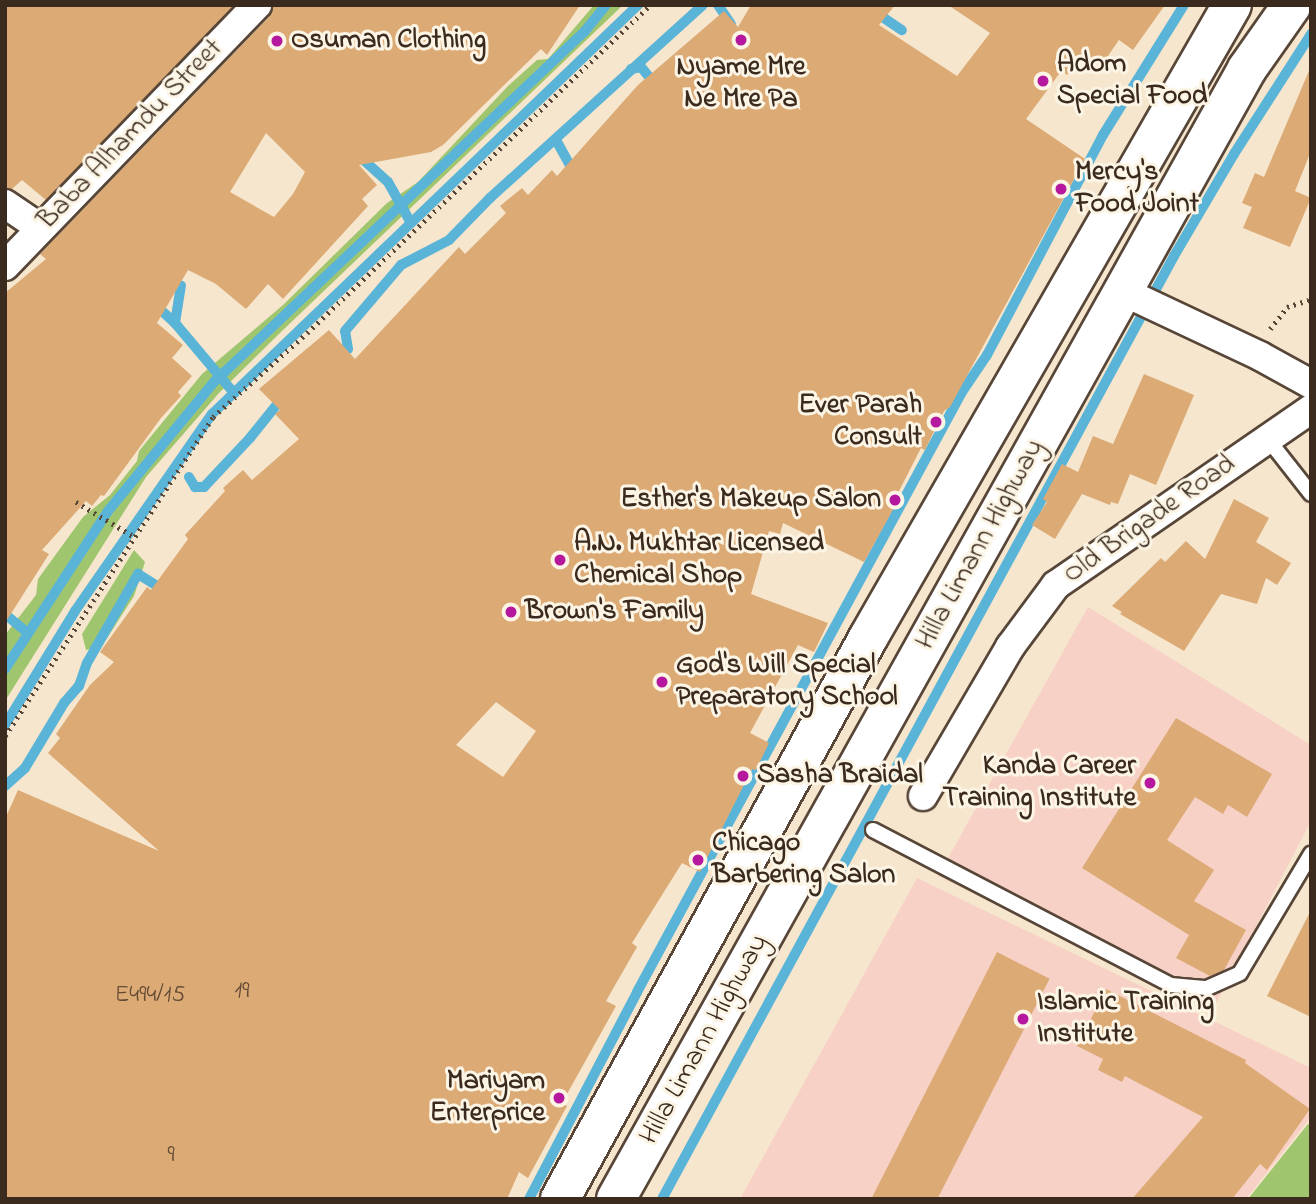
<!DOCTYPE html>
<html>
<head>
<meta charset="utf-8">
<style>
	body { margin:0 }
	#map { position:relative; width:1316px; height:1204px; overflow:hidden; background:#f6e6cd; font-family:"Indie Flower",sans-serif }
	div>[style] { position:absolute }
	.built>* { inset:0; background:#f7d1c6 }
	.green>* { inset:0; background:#a0c56f }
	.stream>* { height:10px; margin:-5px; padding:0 5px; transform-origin:5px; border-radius:5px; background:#5ab4d8 }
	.building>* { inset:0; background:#dcaa75; transform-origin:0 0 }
	.path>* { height:4.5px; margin-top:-2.25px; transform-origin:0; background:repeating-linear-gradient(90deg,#574638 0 2px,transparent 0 7px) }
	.roads { filter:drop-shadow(2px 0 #574638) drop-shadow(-2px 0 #574638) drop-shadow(0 2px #574638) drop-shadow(0 -2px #574638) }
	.lane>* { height:14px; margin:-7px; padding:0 7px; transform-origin:7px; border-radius:7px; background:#fff }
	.street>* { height:28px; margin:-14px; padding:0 14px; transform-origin:14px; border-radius:14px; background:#fff }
	.secondary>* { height:38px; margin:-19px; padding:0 19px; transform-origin:19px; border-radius:19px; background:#fff }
	.dots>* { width:19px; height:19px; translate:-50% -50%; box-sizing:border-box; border:4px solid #fcf5e5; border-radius:50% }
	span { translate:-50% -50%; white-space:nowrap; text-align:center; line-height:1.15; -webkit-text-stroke:6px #fcf5e5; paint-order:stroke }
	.number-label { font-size:24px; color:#634a34 }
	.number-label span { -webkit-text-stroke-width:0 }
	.poi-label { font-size:28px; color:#3b2a1e; font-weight:700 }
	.left { translate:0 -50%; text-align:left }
	.right { translate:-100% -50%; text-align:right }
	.street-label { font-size:28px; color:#3b2a1e }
	.frame { position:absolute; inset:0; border:7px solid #3b2a1e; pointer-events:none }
</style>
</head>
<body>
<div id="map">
	<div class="built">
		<i style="clip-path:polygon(1088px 607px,1311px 745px,1311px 821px,1212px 1011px,938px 876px)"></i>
		<i style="clip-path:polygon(917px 878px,1311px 1068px,1311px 1117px,1246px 1199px,740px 1199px)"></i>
	</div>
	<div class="green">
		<i style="clip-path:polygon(594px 5px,623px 5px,283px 330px,219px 393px,146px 477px,5px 701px,5px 635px,36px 595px,38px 579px,83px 517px,110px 495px,137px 461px,139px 451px,202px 374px,283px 305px,387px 203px,418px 182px,508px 86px,537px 60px,548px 59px)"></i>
		<i style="clip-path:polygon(134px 550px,145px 562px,134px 596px,102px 646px,86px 650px,82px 634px)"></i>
		<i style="clip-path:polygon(1308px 1124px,1311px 1126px,1311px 1199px,1248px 1199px)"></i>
	</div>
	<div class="stream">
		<i style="left:718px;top:5px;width:23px;rotate:56deg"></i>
		<i style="left:872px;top:10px;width:36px;rotate:34deg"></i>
		<i style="left:631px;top:69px;width:10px;rotate:-11deg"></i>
		<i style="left:641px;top:67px;width:26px;rotate:51deg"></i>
		<i style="left:556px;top:140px;width:38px;rotate:61deg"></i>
		<i style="left:358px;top:155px;width:40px;rotate:42deg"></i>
		<i style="left:388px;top:182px;width:47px;rotate:60.7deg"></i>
		<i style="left:154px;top:304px;width:28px;rotate:42deg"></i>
		<i style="left:175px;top:323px;width:92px;rotate:49.9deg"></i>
		<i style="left:175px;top:323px;width:38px;rotate:-81deg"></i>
		<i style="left:336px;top:357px;width:14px;rotate:-34deg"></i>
		<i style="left:348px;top:349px;width:18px;rotate:-99deg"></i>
		<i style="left:345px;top:331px;width:87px;rotate:-49.7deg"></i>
		<i style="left:401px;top:265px;width:54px;rotate:-27.5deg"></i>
		<i style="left:449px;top:240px;width:59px;rotate:-45.7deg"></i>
		<i style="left:490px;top:198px;width:287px;rotate:-42.2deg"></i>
		<i style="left:189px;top:477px;width:12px;rotate:59deg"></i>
		<i style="left:195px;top:487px;width:9px"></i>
		<i style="left:204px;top:487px;width:67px;rotate:-46.8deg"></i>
		<i style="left:250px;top:438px;width:53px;rotate:-51.2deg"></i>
		<i style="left:5px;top:614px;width:30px;rotate:40deg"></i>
		<i style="left:5px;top:669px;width:189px;rotate:-56.9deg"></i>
		<i style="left:108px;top:511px;width:167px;rotate:-50.6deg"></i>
		<i style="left:214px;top:382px;width:511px;rotate:-43.41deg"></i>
		<i style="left:585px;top:31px;width:33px;rotate:-51deg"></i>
		<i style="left:5px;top:725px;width:134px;rotate:-58.4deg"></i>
		<i style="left:75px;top:611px;width:240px;rotate:-55.2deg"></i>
		<i style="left:212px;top:414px;width:591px;rotate:-43.83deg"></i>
		<i style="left:5px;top:786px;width:27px;rotate:-42deg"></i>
		<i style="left:25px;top:768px;width:76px;rotate:-59deg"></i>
		<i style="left:64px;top:703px;width:23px;rotate:-49deg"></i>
		<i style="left:79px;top:686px;width:24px;rotate:-71deg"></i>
		<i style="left:87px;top:663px;width:103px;rotate:-60.2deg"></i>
		<i style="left:138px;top:574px;width:34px;rotate:32deg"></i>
		<i style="left:529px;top:1199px;width:233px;rotate:-62.4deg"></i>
		<i style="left:637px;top:992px;width:682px;rotate:-61.56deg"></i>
		<i style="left:962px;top:392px;width:45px;rotate:-56deg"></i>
		<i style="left:987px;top:355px;width:249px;rotate:-62.2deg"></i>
		<i style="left:1103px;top:135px;width:153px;rotate:-58.1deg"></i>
		<i style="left:662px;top:1199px;width:1073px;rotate:-61.5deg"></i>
		<i style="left:1174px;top:256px;width:118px;rotate:-59.5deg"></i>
		<i style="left:1234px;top:154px;width:143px;rotate:-57.3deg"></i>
	</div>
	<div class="building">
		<i style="clip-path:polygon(5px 5px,234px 5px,46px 200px,22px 180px,12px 189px,5px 188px)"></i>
		<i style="clip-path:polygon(evenodd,273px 5px,580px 5px,547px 55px,541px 49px,443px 145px,431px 152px,359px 165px,377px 185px,362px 199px,368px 206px,283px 299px,268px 284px,246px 309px,216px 284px,188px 270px,157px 323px,183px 345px,172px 358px,192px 376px,178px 392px,181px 396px,161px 418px,104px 496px,101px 495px,92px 506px,86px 501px,42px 550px,49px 554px,5px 623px,5px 293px,46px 259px,40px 254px,269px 17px,273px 5px,266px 133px,305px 172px,293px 194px,274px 217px,230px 192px,266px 133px)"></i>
		<i style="clip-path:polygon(evenodd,751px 5px,895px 5px,879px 25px,957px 76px,990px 33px,948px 5px,1165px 5px,1133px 50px,1119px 40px,1101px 66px,1084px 53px,1067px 75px,1062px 70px,1026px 119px,1085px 159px,950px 407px,944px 411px,925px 450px,921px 448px,897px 495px,900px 497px,864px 562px,783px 523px,780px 534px,769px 531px,751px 594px,828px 623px,814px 652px,798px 645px,750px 733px,769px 743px,756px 770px,752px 769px,700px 872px,682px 863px,632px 943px,637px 947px,606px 1001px,616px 1006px,562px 1103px,567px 1106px,528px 1178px,519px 1172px,507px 1199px,5px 1199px,5px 819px,18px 790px,159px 851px,48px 753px,60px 738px,56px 734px,90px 685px,114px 662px,100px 652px,147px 587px,151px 590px,188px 539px,185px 535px,225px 491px,223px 488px,243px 470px,252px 480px,299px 439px,275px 414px,280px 410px,259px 389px,329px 330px,355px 359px,459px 247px,465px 254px,506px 213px,500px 206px,522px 188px,528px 195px,552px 170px,557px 176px,638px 85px,724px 11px,738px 27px,751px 5px,496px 702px,536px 731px,503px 777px,456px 745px,496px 702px)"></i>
		<i style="clip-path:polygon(1311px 66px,1311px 151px,1295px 191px,1311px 198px,1290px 247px,1243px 228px,1252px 207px,1242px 203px,1255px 173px,1264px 177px)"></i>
		<i style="clip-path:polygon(1144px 374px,1194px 395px,1156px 485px,1130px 474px,1118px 504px,1111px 502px,1110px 505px,1082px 494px,1055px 539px,1032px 525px,1047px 502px,1043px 499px,1062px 464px,1078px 472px,1093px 436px,1113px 444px)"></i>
		<i style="clip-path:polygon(1234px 499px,1269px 518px,1256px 542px,1291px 563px,1277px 585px,1266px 578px,1257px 604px,1221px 594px,1184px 651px,1120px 614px,1122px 612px,1112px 606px,1161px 558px,1165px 562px,1186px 541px,1205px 559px)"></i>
		<i style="clip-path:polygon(1176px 718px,1272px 774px,1247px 817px,1228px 805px,1223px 814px,1195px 797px,1167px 840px,1214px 870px,1194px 901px,1246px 930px,1224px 970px,1210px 976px,1176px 958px,1189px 935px,1082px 868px)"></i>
		<i style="clip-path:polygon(1311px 910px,1311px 1017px,1267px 996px)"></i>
		<i style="left:997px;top:952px;width:59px;height:278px;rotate:27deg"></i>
		<i style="clip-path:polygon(1106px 989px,1246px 1060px,1245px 1063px,1310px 1109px,1267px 1170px,1260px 1164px,1232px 1199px,1132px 1199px,1203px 1117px,1125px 1076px,1122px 1082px,1098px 1070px,1103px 1059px,1077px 1046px)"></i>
	</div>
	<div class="path">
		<i style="left:1270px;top:329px;width:28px;rotate:-52deg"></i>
		<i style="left:1287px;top:307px;width:25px;rotate:-18deg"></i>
		<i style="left:76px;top:502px;width:66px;rotate:30.8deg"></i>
		<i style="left:5px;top:736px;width:381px;rotate:-56.9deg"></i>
		<i style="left:213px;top:417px;width:126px;rotate:-41.8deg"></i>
		<i style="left:307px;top:333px;width:475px;rotate:-43.7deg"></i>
	</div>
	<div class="roads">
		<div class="lane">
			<i style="left:1267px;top:438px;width:71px;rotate:51.8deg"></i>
			<i style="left:873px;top:830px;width:336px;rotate:27.5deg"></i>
			<i style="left:1171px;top:985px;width:36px;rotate:5deg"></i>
			<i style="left:1207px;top:988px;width:36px;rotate:-24deg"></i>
			<i style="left:1240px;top:973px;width:139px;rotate:-59.2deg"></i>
		</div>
		<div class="street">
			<i style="left:5px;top:204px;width:41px;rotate:34.1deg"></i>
			<i style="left:5px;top:266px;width:363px;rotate:-46deg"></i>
			<i style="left:1122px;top:291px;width:153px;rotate:25.2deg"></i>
			<i style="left:1260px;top:356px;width:58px;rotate:28.8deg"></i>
			<i style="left:923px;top:796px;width:173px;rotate:-59.7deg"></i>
			<i style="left:1010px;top:647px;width:77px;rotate:-53.4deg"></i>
			<i style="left:1056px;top:585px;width:310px;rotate:-34.6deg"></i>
		</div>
		<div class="secondary">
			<i style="left:560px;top:1199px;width:640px;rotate:-61.23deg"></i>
			<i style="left:868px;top:638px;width:730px;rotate:-60.1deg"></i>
			<i style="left:616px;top:1199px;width:1294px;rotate:-60.82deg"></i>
			<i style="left:1247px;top:69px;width:78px;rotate:-54.9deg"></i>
		</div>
	</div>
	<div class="dots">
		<i style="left:741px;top:40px;background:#b5179e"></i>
		<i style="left:277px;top:41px;background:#b5179e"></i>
		<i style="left:1043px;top:81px;background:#b5179e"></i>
		<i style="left:1061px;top:189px;background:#b5179e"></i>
		<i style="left:936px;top:422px;background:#b5179e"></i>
		<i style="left:895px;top:500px;background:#b5179e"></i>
		<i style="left:560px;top:560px;background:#b5179e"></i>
		<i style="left:511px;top:612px;background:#b5179e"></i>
		<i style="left:662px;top:682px;background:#b5179e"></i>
		<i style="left:743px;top:776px;background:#b5179e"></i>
		<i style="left:1150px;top:783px;background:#b5179e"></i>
		<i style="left:698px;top:860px;background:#b5179e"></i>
		<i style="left:1023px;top:1019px;background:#b5179e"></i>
		<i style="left:559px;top:1098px;background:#b5179e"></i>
	</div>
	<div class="number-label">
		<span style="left:242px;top:992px">19</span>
		<span style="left:150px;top:996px">E494/15</span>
		<span style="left:171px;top:1156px">9</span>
	</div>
	<div class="poi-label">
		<span class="left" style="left:291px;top:41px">Osuman Clothing</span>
		<span class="left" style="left:1057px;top:81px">Adom<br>Special Food</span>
		<span style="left:741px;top:84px">Nyame Mre<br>Ne Mre Pa</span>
		<span class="left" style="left:1075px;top:189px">Mercy's<br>Food Joint</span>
		<span class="right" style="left:922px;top:422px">Ever Parah<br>Consult</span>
		<span class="right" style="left:881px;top:500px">Esther's Makeup Salon</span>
		<span class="left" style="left:574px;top:560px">A.N. Mukhtar Licensed<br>Chemical Shop</span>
		<span class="left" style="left:525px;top:612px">Brown's Family</span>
		<span class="left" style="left:676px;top:682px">God's Will Special<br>Preparatory School</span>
		<span class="right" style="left:1136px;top:783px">Kanda Career<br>Training Institute</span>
		<span class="left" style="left:757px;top:776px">Sasha Braidal</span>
		<span class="left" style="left:712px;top:860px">Chicago<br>Barbering Salon</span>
		<span class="left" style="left:1037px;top:1019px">Islamic Training<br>Institute</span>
		<span class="right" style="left:545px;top:1098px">Mariyam<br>Enterprice</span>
	</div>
	<div class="street-label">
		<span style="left:131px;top:135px;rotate:-46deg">Baba Alhamdu Street</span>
		<span style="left:1150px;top:520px;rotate:-35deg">Old Brigade Road</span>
		<span style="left:981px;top:545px;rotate:-61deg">Hilla Limann Highway</span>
		<span style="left:705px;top:1040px;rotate:-61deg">Hilla Limann Highway</span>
	</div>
	<div class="frame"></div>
</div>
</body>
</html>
